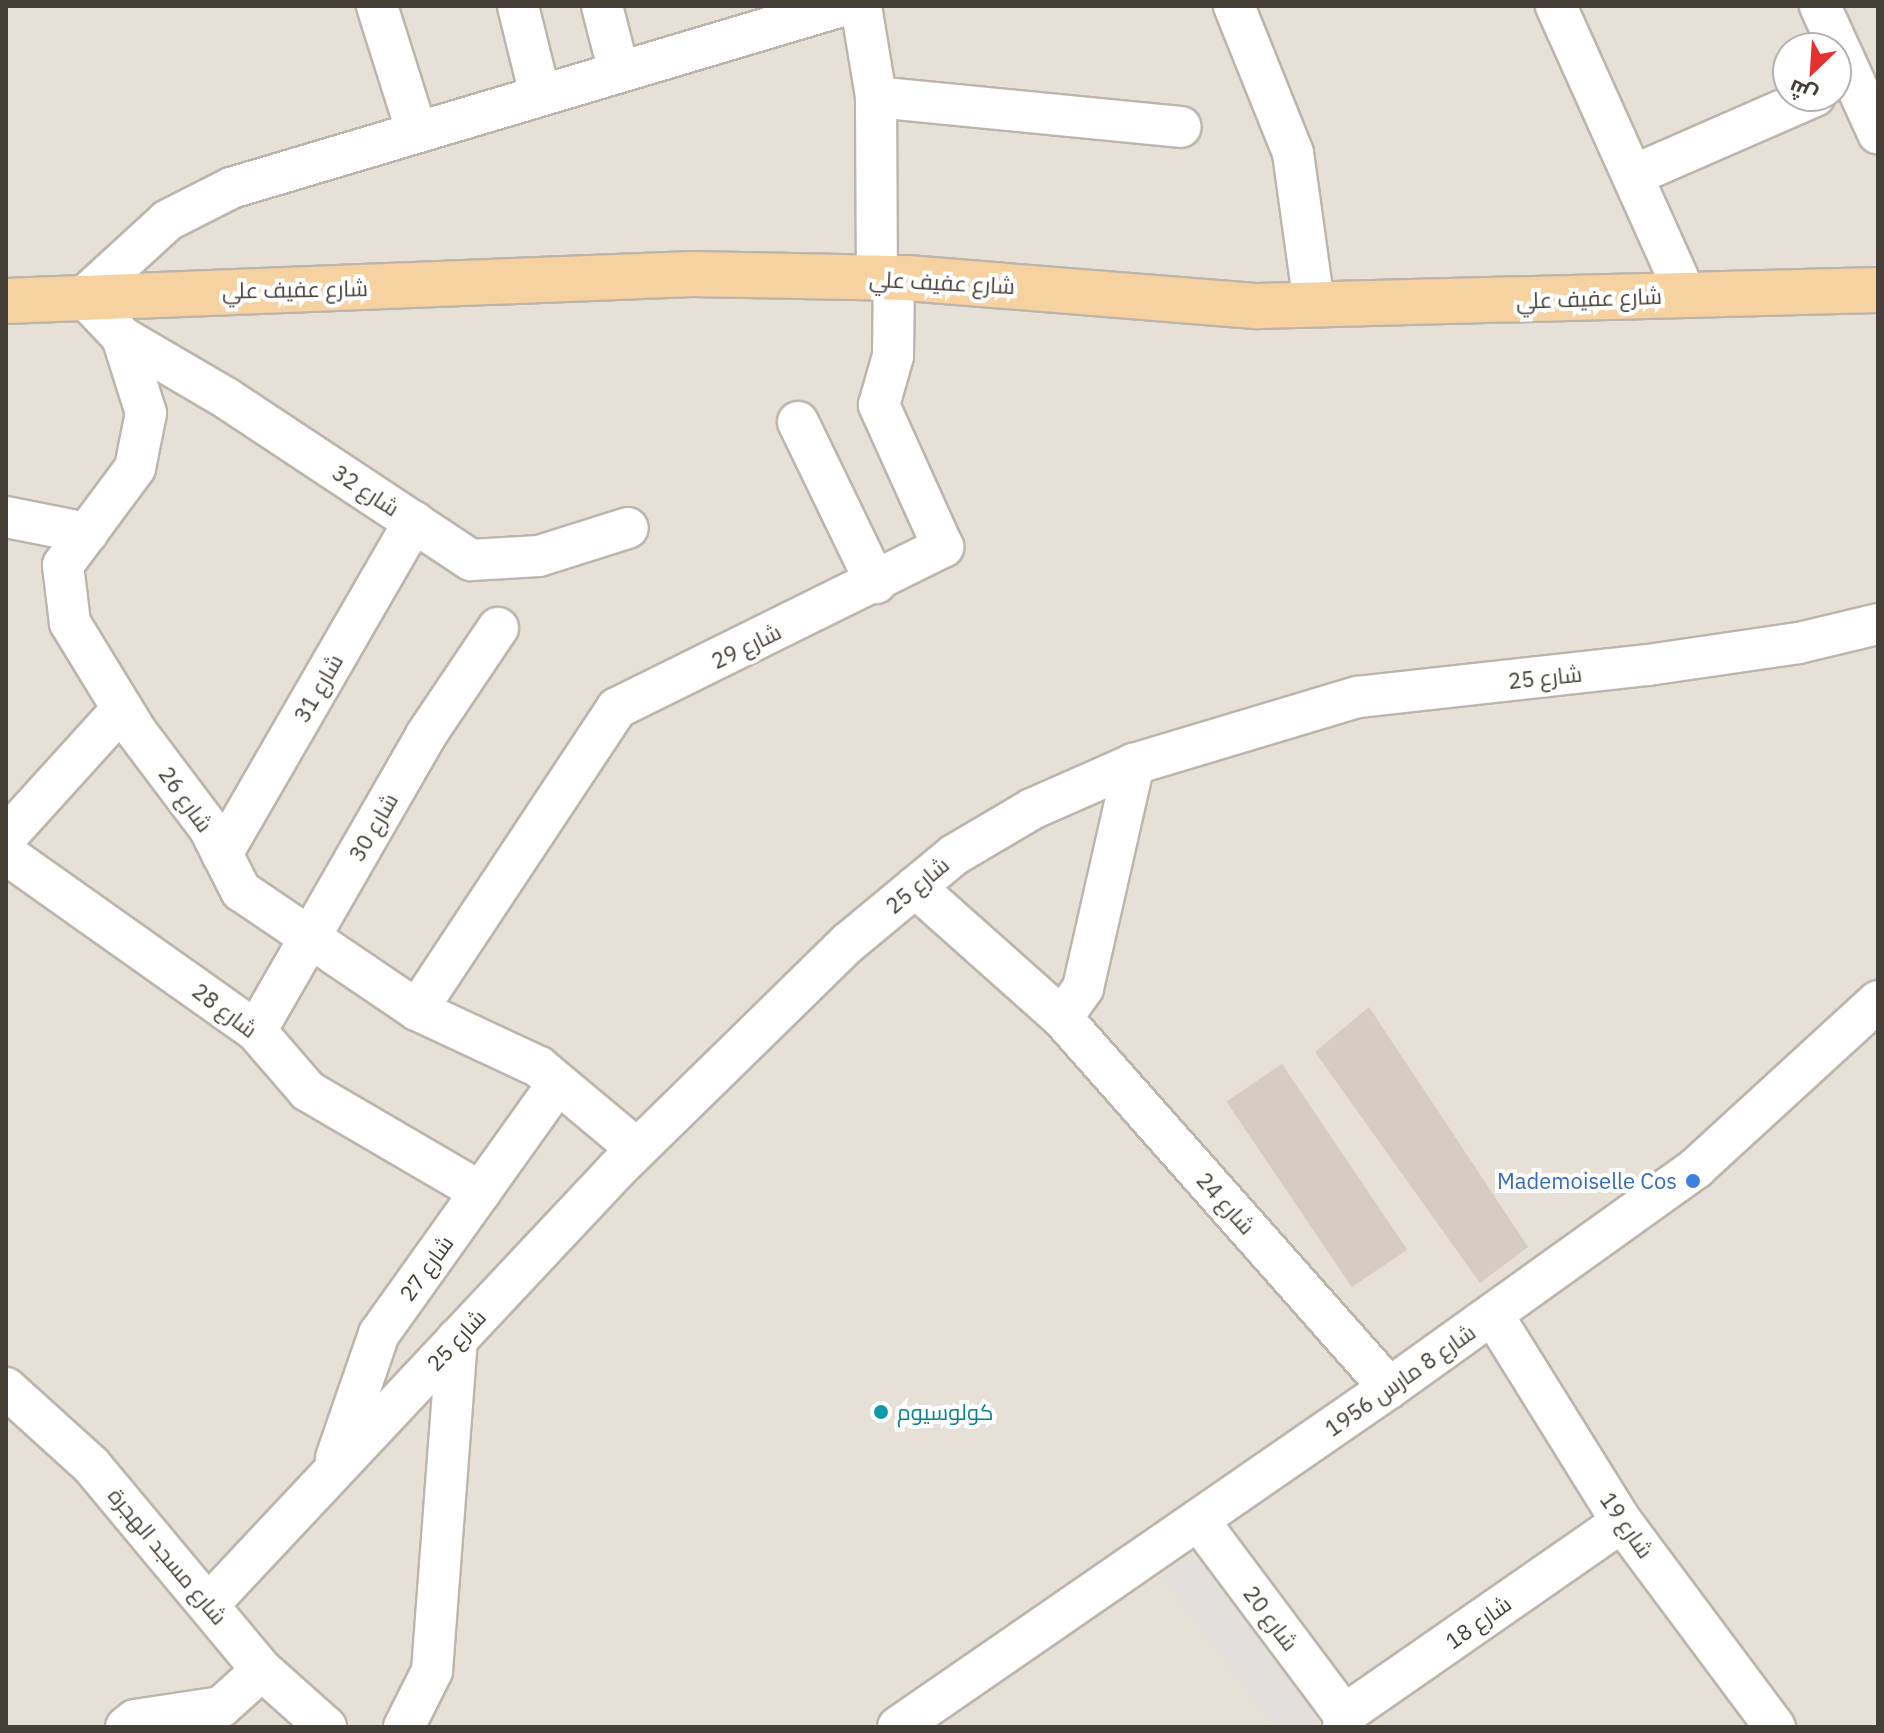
<!DOCTYPE html>
<html>
<head>
<meta charset="utf-8">
<style>
	body { margin:0 }
	#map { position:relative; width:1884px; height:1733px; overflow:hidden; background:#f3efe9; font-family:"IBM Plex Sans",Cairo,sans-serif }
	div>[style] { position:absolute }
	.residential>* { inset:0; background:#e6e0d7 }
	.parking>* { inset:0; background:#e2dfdd }
	.building>* { inset:0; background:#d6ccc2; transform-origin:0 0 }
	.roads { filter:drop-shadow(2px 0 #bdb5ac) drop-shadow(-2px 0 #bdb5ac) drop-shadow(0 2px #bdb5ac) drop-shadow(0 -2px #bdb5ac) }
	.minor>* { height:40px; margin:-20px; padding:0 20px; transform-origin:20px; border-radius:20px; background:#fff }
	.major>* { height:44px; margin:-22px; padding:0 22px; transform-origin:22px; border-radius:22px; background:#f5d2a0 }
	.dots>* { width:22px; height:22px; translate:-50% -50%; box-sizing:border-box; border:4px solid #fff; border-radius:50% }
	span { translate:-50% -50%; white-space:nowrap; text-align:center; line-height:1.15; -webkit-text-stroke:8px #fff; paint-order:stroke }
	.street-label { font-size:22px; color:#463f38 }
	.shop-label { font-size:22px; color:#366cbe }
	.right { translate:-100% -50%; text-align:right }
	.culture-label { font-size:22px; color:#0d838f }
	.left { translate:0 -50%; text-align:left }
	.frame { position:absolute; inset:0; border:8px solid #463f38; pointer-events:none }
	.north { position:absolute; left:1772px; top:32px; width:80px; height:80px; box-sizing:border-box; background:#fff; border:2px solid #b5b2af; border-radius:50%; rotate:205deg; font-size:22px; font-weight:700; line-height:32px; text-align:center; color:#463f38 }
	.north::after { content:''; display:block; margin:auto; width:28px; height:36px; background:#e6302d; clip-path:polygon(50% 0,100% 100%,50% 72%,0 100%) }
</style>
</head>
<body>
<div id="map">
	<div class="residential">
		<i style="clip-path:polygon(evenodd,6px 6px,1878px 6px,1878px 1727px,6px 1727px,6px 6px,1788px 48px,1836px 48px,1836px 96px,1788px 96px,1788px 48px)"></i>
	</div>
	<div class="parking">
		<i style="clip-path:polygon(1198px 1554px,1318px 1719px,1310px 1727px,1273px 1727px,1162px 1579px)"></i>
	</div>
	<div class="building">
		<i style="clip-path:polygon(1369px 1007px,1528px 1247px,1480px 1283px,1315px 1052px)"></i>
		<i style="left:1282px;top:1064px;width:224px;height:67px;rotate:56deg"></i>
	</div>
	<div class="roads">
		<div class="minor">
			<i style="left:377px;top:6px;width:130px;rotate:72.5deg"></i>
			<i style="left:518px;top:6px;width:92px;rotate:76.1deg"></i>
			<i style="left:602px;top:6px;width:68px;rotate:75.6deg"></i>
			<i style="left:861px;top:6px;width:92px;rotate:80.6deg"></i>
			<i style="left:876px;top:97px;width:180px;rotate:89.7deg"></i>
			<i style="left:1234px;top:6px;width:158px;rotate:68.1deg"></i>
			<i style="left:1293px;top:153px;width:153px;rotate:82.1deg"></i>
			<i style="left:1556px;top:6px;width:317px;rotate:65.8deg"></i>
			<i style="left:1820px;top:6px;width:140px;rotate:65.5deg"></i>
			<i style="left:876px;top:97px;width:306px;rotate:5.6deg"></i>
			<i style="left:1634px;top:175px;width:197px;rotate:-23.6deg"></i>
			<i style="left:122px;top:337px;width:121px;rotate:30.4deg"></i>
			<i style="left:226px;top:398px;width:294px;rotate:33.5deg"></i>
			<i style="left:471px;top:560px;width:68px;rotate:-3.4deg"></i>
			<i style="left:539px;top:556px;width:93px;rotate:-17.5deg"></i>
			<i style="left:798px;top:422px;width:179px;rotate:64.2deg"></i>
			<i style="left:6px;top:517px;width:83px;rotate:11.2deg"></i>
			<i style="left:6px;top:837px;width:173px;rotate:-47.8deg"></i>
			<i style="left:6px;top:854px;width:306px;rotate:35.3deg"></i>
			<i style="left:256px;top:1031px;width:79px;rotate:49.1deg"></i>
			<i style="left:308px;top:1091px;width:200px;rotate:30.3deg"></i>
			<i style="left:222px;top:854px;width:384px;rotate:-60deg"></i>
			<i style="left:915px;top:887px;width:197px;rotate:41.7deg"></i>
			<i style="left:1062px;top:1018px;width:37px;rotate:-55deg"></i>
			<i style="left:1083px;top:988px;width:230px;rotate:-77.2deg"></i>
			<i style="left:417px;top:1010px;width:362px;rotate:-56.5deg"></i>
			<i style="left:617px;top:708px;width:364px;rotate:-26.3deg"></i>
			<i style="left:943px;top:547px;width:156px;rotate:-114.3deg"></i>
			<i style="left:879px;top:405px;width:51px;rotate:-74.1deg"></i>
			<i style="left:893px;top:356px;width:78px;rotate:-89.3deg"></i>
			<i style="left:1062px;top:1018px;width:494px;rotate:48.5deg"></i>
			<i style="left:256px;top:1031px;width:341px;rotate:-60.1deg"></i>
			<i style="left:426px;top:735px;width:129px;rotate:-56.1deg"></i>
			<i style="left:637px;top:1149px;width:128px;rotate:-140.1deg"></i>
			<i style="left:539px;top:1067px;width:135px;rotate:-155deg"></i>
			<i style="left:417px;top:1010px;width:212px;rotate:-145.9deg"></i>
			<i style="left:241px;top:891px;width:71px;rotate:-116.9deg"></i>
			<i style="left:209px;top:828px;width:121px;rotate:-127deg"></i>
			<i style="left:136px;top:731px;width:127px;rotate:-121.4deg"></i>
			<i style="left:70px;top:623px;width:58px;rotate:-96.9deg"></i>
			<i style="left:63px;top:565px;width:121px;rotate:-53.4deg"></i>
			<i style="left:135px;top:468px;width:56px;rotate:-78.7deg"></i>
			<i style="left:146px;top:413px;width:80px;rotate:-107.5deg"></i>
			<i style="left:122px;top:337px;width:55px;rotate:-133.5deg"></i>
			<i style="left:84px;top:297px;width:114px;rotate:-42.5deg"></i>
			<i style="left:168px;top:220px;width:71px;rotate:-26.9deg"></i>
			<i style="left:231px;top:188px;width:638px;rotate:-16.59deg"></i>
			<i style="left:1493px;top:1315px;width:244px;rotate:58.1deg"></i>
			<i style="left:1622px;top:1522px;width:256px;rotate:53.3deg"></i>
			<i style="left:6px;top:1388px;width:115px;rotate:42.2deg"></i>
			<i style="left:91px;top:1465px;width:267px;rotate:50.2deg"></i>
			<i style="left:262px;top:1670px;width:86px;rotate:41.7deg"></i>
			<i style="left:336px;top:1458px;width:131px;rotate:-70.9deg"></i>
			<i style="left:379px;top:1334px;width:308px;rotate:-54.5deg"></i>
			<i style="left:1199px;top:1521px;width:242px;rotate:53.2deg"></i>
			<i style="left:209px;top:1604px;width:596px;rotate:-46.83deg"></i>
			<i style="left:617px;top:1169px;width:323px;rotate:-44.4deg"></i>
			<i style="left:848px;top:943px;width:138px;rotate:-39.7deg"></i>
			<i style="left:954px;top:855px;width:91px;rotate:-30.5deg"></i>
			<i style="left:1032px;top:809px;width:111px;rotate:-23.8deg"></i>
			<i style="left:1134px;top:764px;width:234px;rotate:-16.7deg"></i>
			<i style="left:1358px;top:697px;width:292px;rotate:-6.3deg"></i>
			<i style="left:1648px;top:665px;width:153px;rotate:-8.3deg"></i>
			<i style="left:1799px;top:643px;width:81px;rotate:-13.5deg"></i>
			<i style="left:126px;top:1727px;width:11px;rotate:-38deg"></i>
			<i style="left:135px;top:1720px;width:87px;rotate:-8.6deg"></i>
			<i style="left:221px;top:1707px;width:55px;rotate:-42.1deg"></i>
			<i style="left:404px;top:1727px;width:63px;rotate:-63.4deg"></i>
			<i style="left:432px;top:1671px;width:333px;rotate:-85.7deg"></i>
			<i style="left:898px;top:1727px;width:597px;rotate:-34.62deg"></i>
			<i style="left:1389px;top:1388px;width:378px;rotate:-35.6deg"></i>
			<i style="left:1696px;top:1168px;width:247px;rotate:-42.5deg"></i>
			<i style="left:1343px;top:1727px;width:12px;rotate:-85deg"></i>
			<i style="left:1344px;top:1715px;width:338px;rotate:-34.8deg"></i>
		</div>
		<div class="major">
			<i style="left:6px;top:301px;width:687px;rotate:-2.25deg"></i>
			<i style="left:692px;top:274px;width:215px;rotate:1.1deg"></i>
			<i style="left:907px;top:278px;width:352px;rotate:4.6deg"></i>
			<i style="left:1258px;top:306px;width:620px;rotate:-1.48deg"></i>
		</div>
	</div>
	<div class="dots">
		<i style="left:1693px;top:1181px;background:#3f7fe0"></i>
		<i style="left:881px;top:1412px;background:#0f9aa8"></i>
	</div>
	<div class="street-label">
		<span style="left:942px;top:282px;rotate:3deg">شارع عفيف علي</span>
		<span style="left:295px;top:289px;rotate:-1deg">شارع عفيف علي</span>
		<span style="left:1589px;top:298px;rotate:-2deg">شارع عفيف علي</span>
		<span style="left:366px;top:490px;rotate:33deg">شارع 32</span>
		<span style="left:746px;top:646px;rotate:-26deg">شارع 29</span>
		<span style="left:1545px;top:677px;rotate:-6deg">شارع 25</span>
		<span style="left:318px;top:688px;rotate:-60deg">شارع 31</span>
		<span style="left:186px;top:799px;rotate:54deg">شارع 26</span>
		<span style="left:373px;top:827px;rotate:-60deg">شارع 30</span>
		<span style="left:917px;top:885px;rotate:-40deg">شارع 25</span>
		<span style="left:225px;top:1010px;rotate:37deg">شارع 28</span>
		<span style="left:1226px;top:1203px;rotate:48deg">شارع 24</span>
		<span style="left:426px;top:1268px;rotate:-54deg">شارع 27</span>
		<span style="left:456px;top:1340px;rotate:-47deg">شارع 25</span>
		<span style="left:1400px;top:1380px;rotate:-35deg">شارع 8 مارس 1956</span>
		<span style="left:1627px;top:1525px;rotate:55deg">شارع 19</span>
		<span style="left:168px;top:1556px;rotate:50deg">شارع مسجد الهجرة</span>
		<span style="left:1271px;top:1618px;rotate:53deg">شارع 20</span>
		<span style="left:1478px;top:1622px;rotate:-35deg">شارع 18</span>
	</div>
	<div class="shop-label">
		<span class="right" style="left:1677px;top:1181px">Mademoiselle Cos</span>
	</div>
	<div class="culture-label">
		<span class="left" style="left:897px;top:1412px">كولوسيوم</span>
	</div>
	<div class="frame"></div>
	<div class="north">ش</div>
</div>
</body>
</html>
